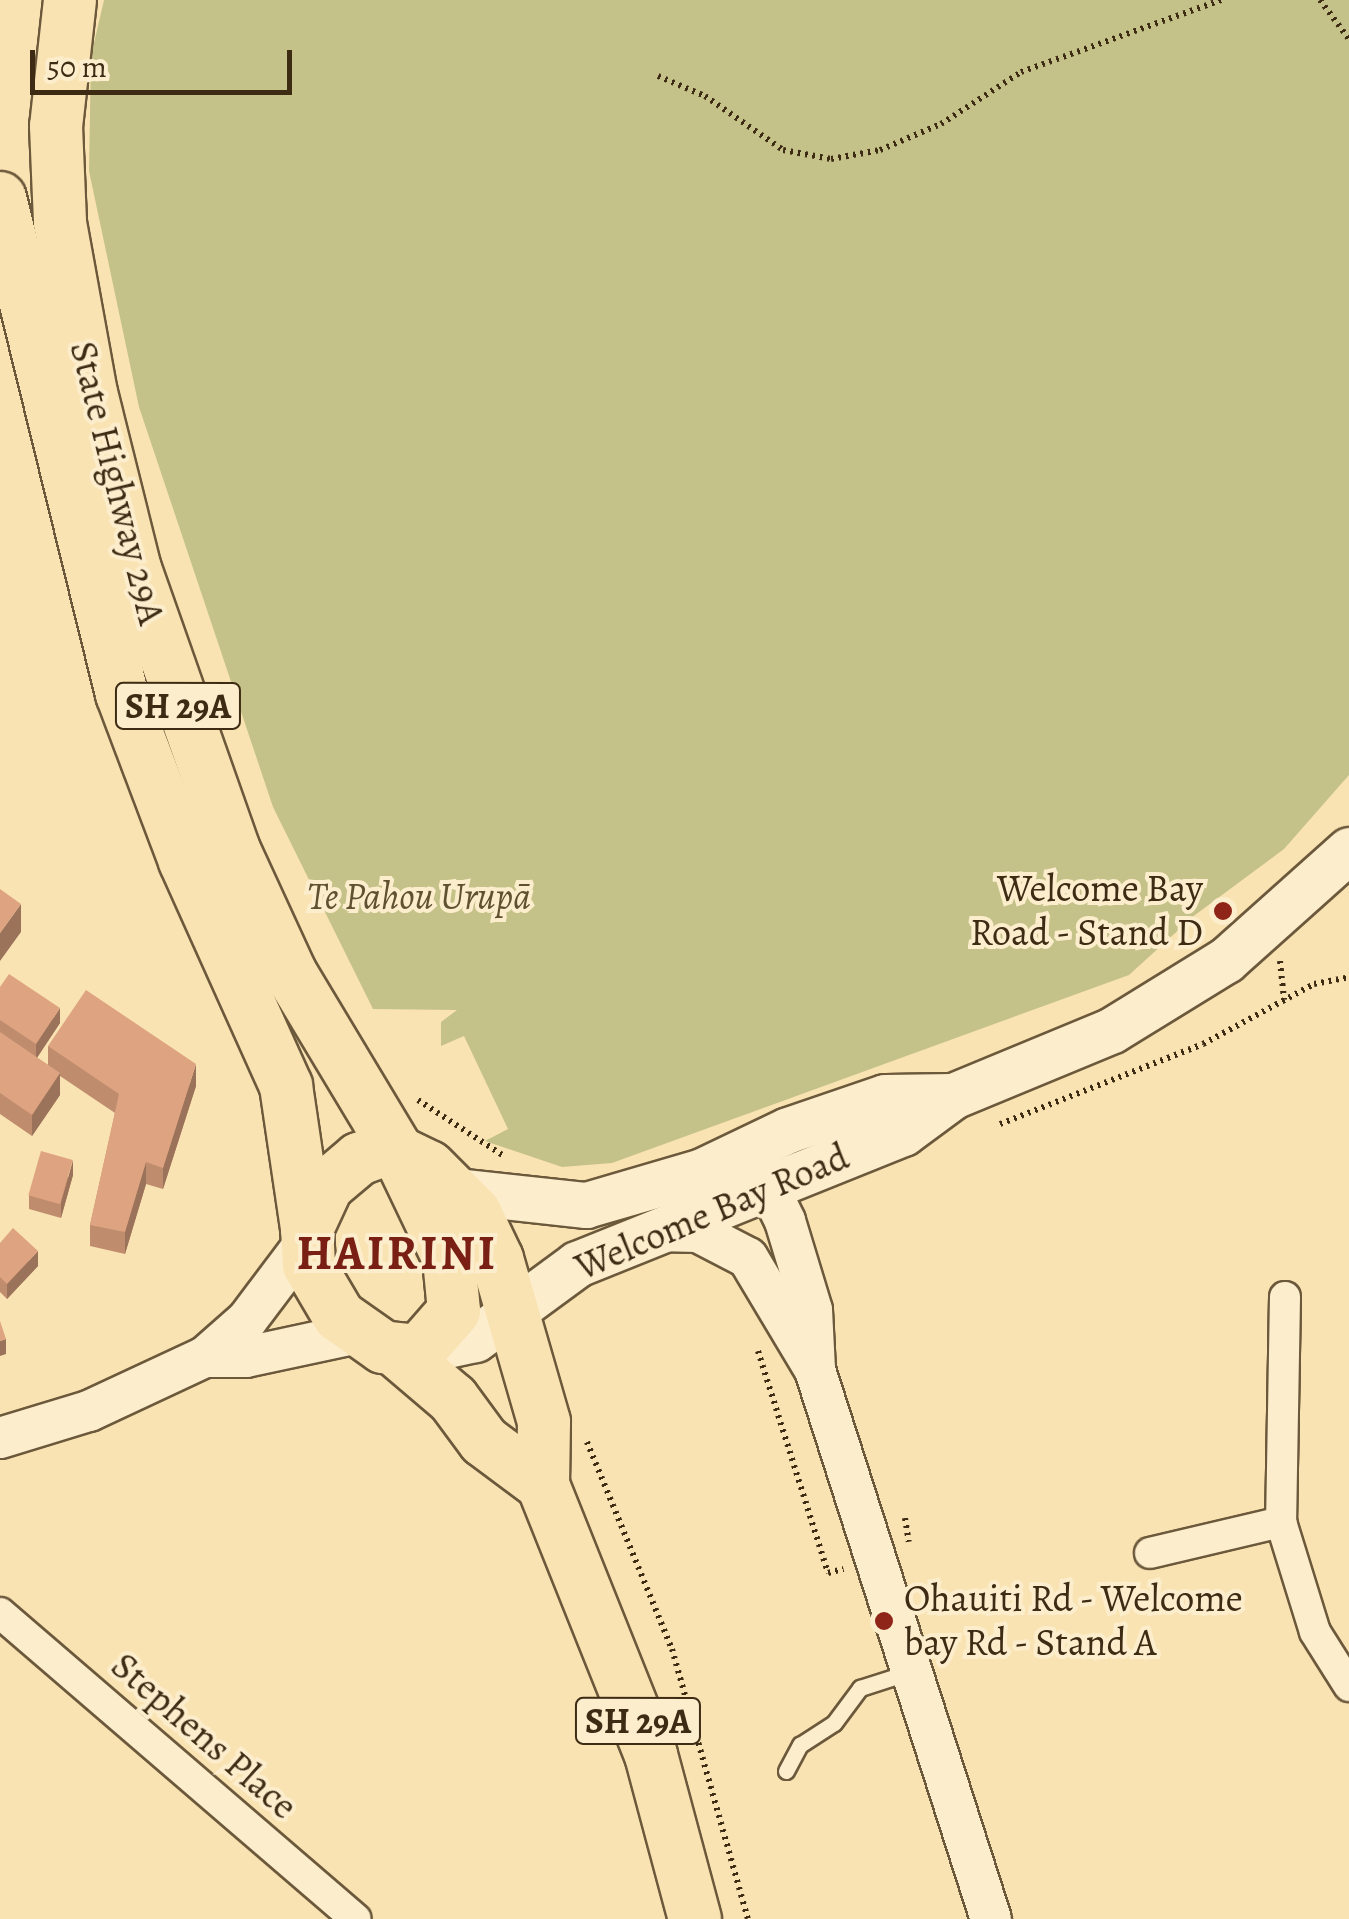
<!DOCTYPE html>
<html>
<head>
<meta charset="utf-8">
<style>
	body { margin:0 }
	#map { position:relative; width:1349px; height:1919px; overflow:hidden; background:#fae3b2; font-family:Alegreya,serif }
	div>[style] { position:absolute }
	.green>* { inset:0; background:#c4c288 }
	.path>* { height:6px; margin-top:-3px; transform-origin:0; background:repeating-linear-gradient(90deg,#3d2b14 0 2.5px,transparent 0 7.5px) }
	.roads { filter:drop-shadow(2px 0 #6c593c) drop-shadow(-2px 0 #6c593c) drop-shadow(0 2px #6c593c) drop-shadow(0 -2px #6c593c) }
	.service>* { height:15px; margin:-7.5px; padding:0 7.5px; transform-origin:7.5px; border-radius:7.5px; background:#fcedcd }
	.minor>* { height:30px; margin:-15px; padding:0 15px; transform-origin:15px; border-radius:15px; background:#fcedcd }
	.tertiary>* { height:40px; margin:-20px; padding:0 20px; transform-origin:20px; border-radius:20px; background:#fcedcd }
	.secondary>* { height:45px; margin:-22.5px; padding:0 22.5px; transform-origin:22.5px; border-radius:22.5px; background:#fcedcd }
	.trunk>* { height:52px; margin:-26px; padding:0 26px; transform-origin:26px; border-radius:26px; background:#fae3b2 }
	.wall>* { inset:0; background:#bf8c6e }
	.shaded-wall>* { inset:0; background:#9b725a }
	.building>* { inset:0; background:#dea380; transform-origin:0 0 }
	.dots>* { width:28px; height:28px; translate:-50% -50%; box-sizing:border-box; border:5px solid #fcedcd; border-radius:50% }
	span { translate:-50% -50%; white-space:nowrap; text-align:center; line-height:1.15; -webkit-text-stroke:8px #fcedcd; paint-order:stroke }
	.shield-label span { padding:2px 8px; background:#fcedcd; border:2px solid; border-radius:8px; -webkit-text-stroke-width:0 }
	.shield-label { font-size:35px; color:#3d2b14; font-weight:700 }
	.street-label { font-size:38px; color:#3d2b14 }
	.poi-label { font-size:38px; color:#3d2b14 }
	.right { translate:-100% -50%; text-align:right }
	.left { translate:0 -50%; text-align:left }
	.park-label { font-size:38px; color:#5f5131; font-style:italic }
	.district-label { font-size:48px; color:#7a1f14; font-weight:700; letter-spacing:2.5px }
	.scale { position:absolute; left:30px; top:50px; width:262px; height:45px; box-sizing:border-box; border:5px solid #3d2b14; border-top:0; padding-left:12px; font-size:30px; line-height:35px; white-space:nowrap; color:#3d2b14; -webkit-text-stroke:8px #fcedcd; paint-order:stroke }
</style>
</head>
<body>
<div id="map">
	<div class="green">
		<i style="clip-path:polygon(104px 0,1349px 0,1349px 775px,1284px 849px,1195px 915px,1129px 975px,612px 1163px,562px 1167px,485px 1141px,508px 1129px,464px 1036px,441px 1046px,441px 1022px,457px 1010px,373px 1009px,273px 807px,139px 407px,89px 171px,91px 56px)"></i>
	</div>
	<div class="path">
		<i style="left:1320px;top:0;width:49px;rotate:53.4deg"></i>
		<i style="left:658px;top:76px;width:51px;rotate:23.1deg"></i>
		<i style="left:705px;top:96px;width:95px;rotate:34.7deg"></i>
		<i style="left:783px;top:150px;width:49px;rotate:10.6deg"></i>
		<i style="left:831px;top:159px;width:50px;rotate:-10.4deg"></i>
		<i style="left:880px;top:150px;width:66px;rotate:-23.1deg"></i>
		<i style="left:941px;top:124px;width:95px;rotate:-33deg"></i>
		<i style="left:1021px;top:72px;width:213px;rotate:-19.8deg"></i>
		<i style="left:1280px;top:961px;width:39px;rotate:84deg"></i>
		<i style="left:418px;top:1100px;width:103px;rotate:33.1deg"></i>
		<i style="left:1000px;top:1124px;width:218px;rotate:-21.5deg"></i>
		<i style="left:1203px;top:1044px;width:126px;rotate:-28.4deg"></i>
		<i style="left:1314px;top:984px;width:36px;rotate:-11deg"></i>
		<i style="left:758px;top:1351px;width:233px;rotate:72.5deg"></i>
		<i style="left:828px;top:1573px;width:16px;rotate:-15deg"></i>
		<i style="left:587px;top:1442px;width:224px;rotate:67.7deg"></i>
		<i style="left:672px;top:1649px;width:280px;rotate:74.3deg"></i>
		<i style="left:905px;top:1518px;width:24px;rotate:81deg"></i>
	</div>
	<div class="roads">
		<div class="service">
			<i style="left:786px;top:1771px;width:30px;rotate:-62deg"></i>
			<i style="left:800px;top:1745px;width:40px;rotate:-32.9deg"></i>
			<i style="left:834px;top:1723px;width:44px;rotate:-53.4deg"></i>
			<i style="left:860px;top:1688px;width:52px;rotate:-17.7deg"></i>
		</div>
		<div class="minor">
			<i style="left:1285px;top:1297px;width:225px;rotate:91deg"></i>
			<i style="left:1281px;top:1522px;width:115px;rotate:72.8deg"></i>
			<i style="left:1315px;top:1632px;width:64px;rotate:57.8deg"></i>
			<i style="left:1150px;top:1553px;width:135px;rotate:-13.3deg"></i>
			<i style="left:0;top:1613px;width:469px;rotate:40.7deg"></i>
		</div>
		<div class="tertiary">
			<i style="left:742px;top:1169px;width:31px;rotate:33deg"></i>
			<i style="left:768px;top:1186px;width:39px;rotate:64deg"></i>
			<i style="left:785px;top:1221px;width:93px;rotate:73.1deg"></i>
			<i style="left:812px;top:1310px;width:60px;rotate:87.1deg"></i>
			<i style="left:815px;top:1370px;width:577px;rotate:72.23deg"></i>
			<i style="left:657px;top:1231px;width:41px;rotate:1.4deg"></i>
			<i style="left:698px;top:1232px;width:56px;rotate:27.5deg"></i>
			<i style="left:748px;top:1258px;width:131px;rotate:59.1deg"></i>
			<i style="left:205px;top:1357px;width:41px"></i>
			<i style="left:246px;top:1357px;width:115px;rotate:-12.1deg"></i>
			<i style="left:0;top:1438px;width:93px;rotate:-16.9deg"></i>
			<i style="left:89px;top:1411px;width:128px;rotate:-25deg"></i>
			<i style="left:205px;top:1357px;width:56px;rotate:-41.4deg"></i>
			<i style="left:247px;top:1320px;width:96px;rotate:-53deg"></i>
		</div>
		<div class="secondary">
			<i style="left:457px;top:1191px;width:130px;rotate:6.2deg"></i>
			<i style="left:586px;top:1205px;width:121px;rotate:-16.3deg"></i>
			<i style="left:702px;top:1171px;width:95px;rotate:-25.5deg"></i>
			<i style="left:788px;top:1130px;width:102px;rotate:-18.8deg"></i>
			<i style="left:885px;top:1097px;width:68px;rotate:-0.8deg"></i>
			<i style="left:419px;top:1351px;width:57px;rotate:-12.1deg"></i>
			<i style="left:475px;top:1339px;width:127px;rotate:-36.3deg"></i>
			<i style="left:577px;top:1264px;width:351px;rotate:-21.9deg"></i>
			<i style="left:903px;top:1133px;width:62px;rotate:-36.5deg"></i>
			<i style="left:953px;top:1096px;width:172px;rotate:-22.5deg"></i>
			<i style="left:1112px;top:1030px;width:134px;rotate:-31.6deg"></i>
			<i style="left:1226px;top:960px;width:165px;rotate:-41.8deg"></i>
		</div>
		<div class="trunk">
			<i style="left:70px;top:0;width:127px;rotate:96.3deg"></i>
			<i style="left:56px;top:126px;width:97px;rotate:87.6deg"></i>
			<i style="left:60px;top:223px;width:173px;rotate:79.7deg"></i>
			<i style="left:91px;top:393px;width:181px;rotate:76deg"></i>
			<i style="left:135px;top:569px;width:296px;rotate:70.6deg"></i>
			<i style="left:233px;top:848px;width:139px;rotate:65.3deg"></i>
			<i style="left:291px;top:974px;width:208px;rotate:59deg"></i>
			<i style="left:398px;top:1152px;width:119px;rotate:64.5deg"></i>
			<i style="left:449px;top:1259px;width:52px;rotate:84.5deg"></i>
			<i style="left:454px;top:1311px;width:53px;rotate:131.2deg"></i>
			<i style="left:419px;top:1351px;width:36px;rotate:-174deg"></i>
			<i style="left:383px;top:1347px;width:54px;rotate:-144.8deg"></i>
			<i style="left:339px;top:1316px;width:59px;rotate:-120.5deg"></i>
			<i style="left:309px;top:1265px;width:36px;rotate:-93deg"></i>
			<i style="left:307px;top:1229px;width:47px;rotate:-65.1deg"></i>
			<i style="left:327px;top:1186px;width:42px;rotate:-40.2deg"></i>
			<i style="left:359px;top:1159px;width:23px;rotate:-20deg"></i>
			<i style="left:381px;top:1151px;width:17px;rotate:3deg"></i>
			<i style="left:398px;top:1152px;width:34px;rotate:26deg"></i>
			<i style="left:429px;top:1167px;width:65px;rotate:45deg"></i>
			<i style="left:475px;top:1213px;width:51px;rotate:64.4deg"></i>
			<i style="left:497px;top:1259px;width:170px;rotate:73.9deg"></i>
			<i style="left:544px;top:1422px;width:63px;rotate:90.9deg"></i>
			<i style="left:543px;top:1485px;width:291px;rotate:68.2deg"></i>
			<i style="left:651px;top:1755px;width:170px;rotate:75deg"></i>
			<i style="left:0;top:198px;width:511px;rotate:76.18deg"></i>
			<i style="left:122px;top:694px;width:178px;rotate:69.3deg"></i>
			<i style="left:185px;top:861px;width:247px;rotate:65.8deg"></i>
			<i style="left:286px;top:1086px;width:145px;rotate:81.6deg"></i>
			<i style="left:394px;top:1349px;width:77px;rotate:40.3deg"></i>
			<i style="left:453px;top:1399px;width:52px;rotate:53.6deg"></i>
			<i style="left:484px;top:1441px;width:74px;rotate:36.7deg"></i>
		</div>
	</div>
	<div class="wall">
		<i style="clip-path:polygon(0 987px,60px 1023px,37px 1058px,48px 1065px,48px 1046px,196px 1086px,163px 1189px,146px 1184px,125px 1254px,90px 1246px,90px 1225px,115px 1113px,60px 1076px,60px 1095px,32px 1136px,0 1114px)"></i>
		<i style="clip-path:polygon(73px 1175px,61px 1218px,29px 1209px,29px 1195px)"></i>
		<i style="clip-path:polygon(0 1243px,38px 1266px,7px 1299px,0 1292px)"></i>
	</div>
	<div class="shaded-wall">
		<i style="clip-path:polygon(21px 904px,21px 932px,0 961px,0 933px)"></i>
		<i style="clip-path:polygon(60px 1008px,60px 1023px,36px 1059px,36px 1044px)"></i>
		<i style="clip-path:polygon(196px 1064px,196px 1086px,163px 1189px,163px 1168px)"></i>
		<i style="clip-path:polygon(60px 1073px,60px 1095px,32px 1136px,32px 1115px)"></i>
		<i style="clip-path:polygon(73px 1160px,73px 1175px,61px 1218px,61px 1203px)"></i>
		<i style="clip-path:polygon(146px 1162px,146px 1184px,125px 1254px,125px 1232px)"></i>
		<i style="clip-path:polygon(38px 1251px,38px 1266px,7px 1299px,7px 1284px)"></i>
		<i style="clip-path:polygon(6px 1339px,6px 1354px,0 1356px,0 1341px)"></i>
	</div>
	<div class="building">
		<i style="clip-path:polygon(0 889px,21px 904px,0 933px)"></i>
		<i style="clip-path:polygon(9px 974px,60px 1008px,36px 1044px,0 1020px,0 987px)"></i>
		<i style="clip-path:polygon(86px 990px,196px 1064px,163px 1168px,146px 1162px,125px 1232px,90px 1225px,119px 1094px,48px 1046px)"></i>
		<i style="clip-path:polygon(0 1032px,60px 1073px,32px 1115px,0 1093px)"></i>
		<i style="left:41px;top:1151px;width:33px;height:46px;rotate:16deg"></i>
		<i style="clip-path:polygon(13px 1228px,38px 1251px,7px 1284px,0 1277px,0 1243px)"></i>
		<i style="clip-path:polygon(0 1321px,6px 1339px,0 1341px)"></i>
	</div>
	<div class="dots">
		<i style="left:1223px;top:911px;background:#8f2418"></i>
		<i style="left:884px;top:1621px;background:#8f2418"></i>
	</div>
	<div class="shield-label">
		<span style="left:178px;top:706px">SH 29A</span>
		<span style="left:638px;top:1721px">SH 29A</span>
	</div>
	<div class="street-label">
		<span style="left:117px;top:483px;rotate:76deg">State Highway 29A</span>
		<span style="left:712px;top:1212px;rotate:-23deg">Welcome Bay Road</span>
		<span style="left:204px;top:1736px;rotate:41deg">Stephens Place</span>
	</div>
	<div class="poi-label">
		<span class="right" style="left:1203px;top:911px">Welcome Bay<br>Road - Stand D</span>
		<span class="left" style="left:904px;top:1621px">Ohauiti Rd - Welcome<br>bay Rd - Stand A</span>
	</div>
	<div class="park-label">
		<span style="left:419px;top:897px">Te Pahou Urupā</span>
	</div>
	<div class="district-label">
		<span style="left:397px;top:1254px">HAIRINI</span>
	</div>
	<div class="scale">50 m</div>
</div>
</body>
</html>
